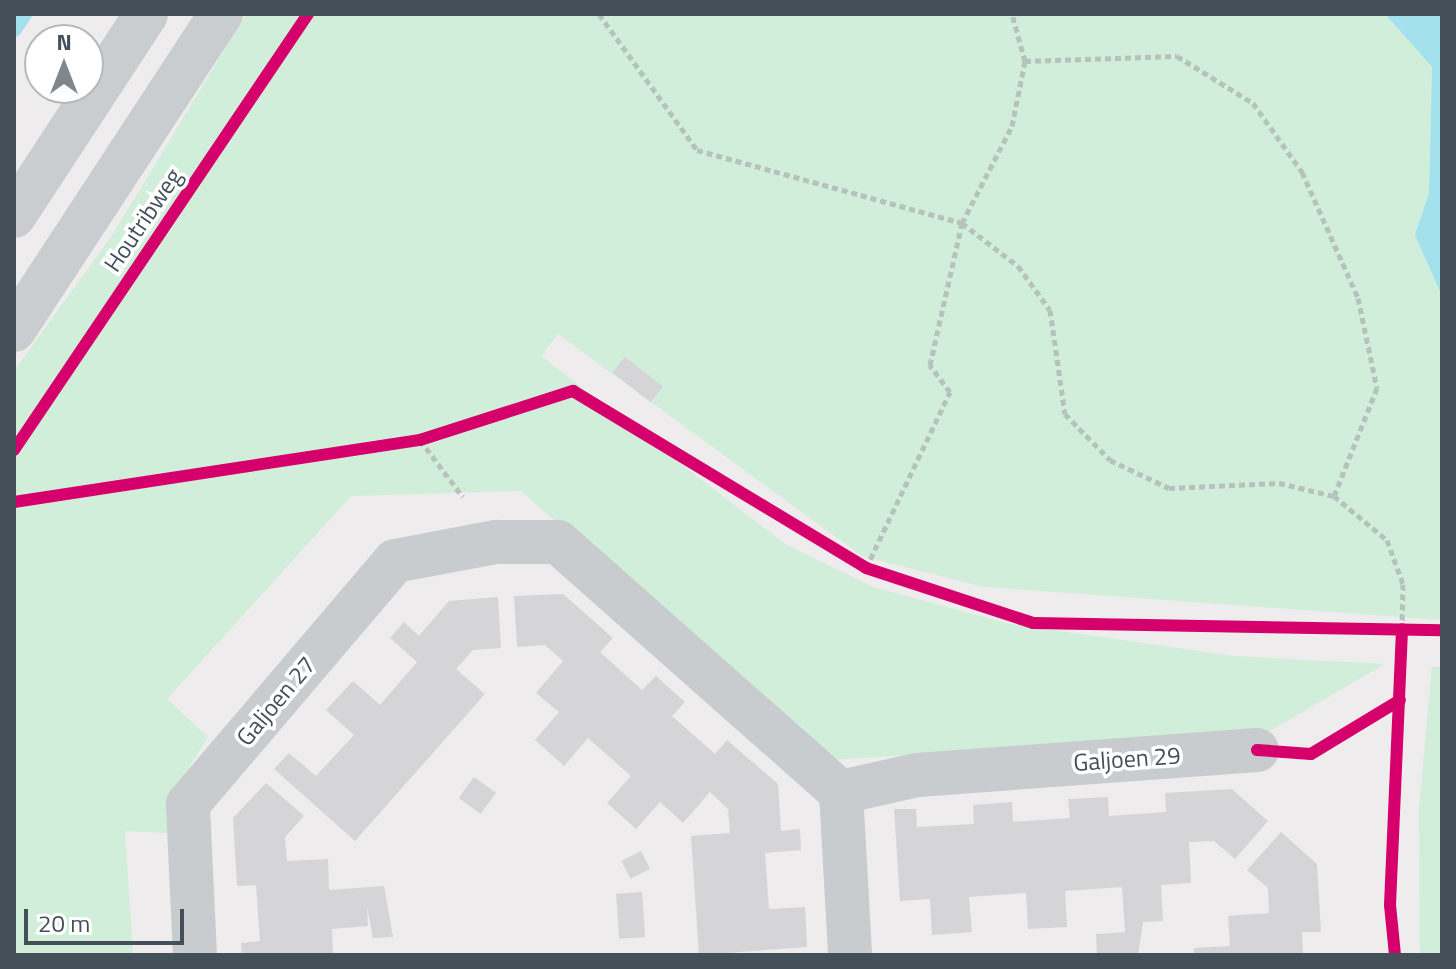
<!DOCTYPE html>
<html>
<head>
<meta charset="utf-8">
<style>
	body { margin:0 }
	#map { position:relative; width:1456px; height:969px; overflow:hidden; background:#eeecec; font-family:"Titillium Web",sans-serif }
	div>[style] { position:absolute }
	.green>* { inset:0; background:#d0eed9 }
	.water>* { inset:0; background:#a3e2ed }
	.stream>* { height:16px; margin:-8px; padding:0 8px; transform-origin:8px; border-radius:8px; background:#a3e2ed }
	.building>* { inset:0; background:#d5d4d7; transform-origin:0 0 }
	.path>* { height:5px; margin-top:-2.5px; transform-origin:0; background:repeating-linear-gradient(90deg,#b5c2bd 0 6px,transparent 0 10px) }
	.minor>* { height:44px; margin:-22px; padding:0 22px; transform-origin:22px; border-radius:22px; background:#c9ccce }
	.secondary>* { height:44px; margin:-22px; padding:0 22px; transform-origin:22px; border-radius:22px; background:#c9cdcf }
	.cycleway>* { height:12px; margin:-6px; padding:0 6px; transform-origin:6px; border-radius:6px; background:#d6006c }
	span { translate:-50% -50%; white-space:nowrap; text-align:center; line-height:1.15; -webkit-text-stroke:7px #fff; paint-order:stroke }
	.street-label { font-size:24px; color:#445059 }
	.frame { position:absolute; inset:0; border:16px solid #445059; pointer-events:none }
	.north { position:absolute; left:24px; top:24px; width:80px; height:80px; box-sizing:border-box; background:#fff; border:2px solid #b4b9bd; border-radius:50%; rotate:0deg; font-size:22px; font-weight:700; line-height:32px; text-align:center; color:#445059 }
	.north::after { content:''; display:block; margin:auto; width:28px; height:36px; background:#80878c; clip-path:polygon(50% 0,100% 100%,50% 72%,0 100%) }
	.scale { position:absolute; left:24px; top:909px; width:160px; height:36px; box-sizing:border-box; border:4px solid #445059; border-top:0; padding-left:10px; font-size:24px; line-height:28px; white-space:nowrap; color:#445059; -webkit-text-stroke:6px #fff; paint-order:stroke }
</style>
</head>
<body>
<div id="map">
	<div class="green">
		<i style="clip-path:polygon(246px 14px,1385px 14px,1432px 67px,1429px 193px,1416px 235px,1442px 296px,1442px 620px,984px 587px,862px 556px,558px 334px,541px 356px,785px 544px,873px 587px,1010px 624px,1234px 656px,1385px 664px,1266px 733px,830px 760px,521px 491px,351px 496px,167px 699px,208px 737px,167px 802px,167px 833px,125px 831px,133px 955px,14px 955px,14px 371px,113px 234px)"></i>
		<i style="clip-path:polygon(1432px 667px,1442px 667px,1442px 955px,1420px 955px,1419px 809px)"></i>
	</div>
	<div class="water">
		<i style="clip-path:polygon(1385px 14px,1442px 14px,1442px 296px,1415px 235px,1429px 193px,1432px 67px)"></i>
	</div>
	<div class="stream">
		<i style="left:14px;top:29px;width:18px;rotate:-56deg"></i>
	</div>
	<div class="building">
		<i style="left:625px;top:357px;width:48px;height:20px;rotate:38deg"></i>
		<i style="clip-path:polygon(563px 594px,613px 638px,600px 652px,642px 690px,656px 676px,685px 702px,672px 716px,715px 754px,727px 740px,778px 784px,781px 831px,800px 829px,801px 850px,765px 853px,769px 909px,805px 907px,807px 947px,699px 955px,691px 836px,730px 833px,728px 809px,710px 792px,683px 823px,660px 802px,636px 829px,607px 803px,631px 776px,588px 738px,564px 766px,535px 740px,559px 712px,536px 693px,563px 661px,545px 645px,517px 647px,514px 596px)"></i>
		<i style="clip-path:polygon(498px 597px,501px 648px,473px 650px,456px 669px,485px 694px,355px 841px,274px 769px,289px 753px,316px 776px,354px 735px,326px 710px,353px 681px,380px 705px,417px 662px,390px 638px,404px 622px,419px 636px,449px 601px)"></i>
		<i style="left:474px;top:777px;width:27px;height:26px;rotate:36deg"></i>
		<i style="clip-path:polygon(266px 783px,304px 816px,285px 837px,287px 861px,328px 859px,329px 890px,384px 886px,393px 937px,373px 938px,367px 907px,368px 926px,332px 929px,333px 955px,242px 955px,241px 943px,260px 941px,258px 914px,256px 885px,237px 886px,233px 818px)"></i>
		<i style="clip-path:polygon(1232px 789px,1268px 821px,1235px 859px,1214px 841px,1189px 842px,1191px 883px,1161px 885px,1163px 921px,1143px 922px,1138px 955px,1097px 955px,1096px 934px,1125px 932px,1122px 887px,1065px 891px,1067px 927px,1028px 929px,1026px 893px,969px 897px,972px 932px,932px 935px,930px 899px,900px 901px,894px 809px,916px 809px,917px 827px,974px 824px,973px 805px,1012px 802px,1013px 822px,1070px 818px,1068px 799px,1108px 797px,1109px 816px,1166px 812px,1165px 793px)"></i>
		<i style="clip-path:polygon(1281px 832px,1317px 864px,1321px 932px,1302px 932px,1303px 955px,1194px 955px,1194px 948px,1230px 946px,1228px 916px,1269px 913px,1268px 888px,1247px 870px)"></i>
		<i style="left:641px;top:851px;width:20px;height:22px;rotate:63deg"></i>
		<i style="left:642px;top:892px;width:45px;height:26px;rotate:86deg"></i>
	</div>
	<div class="path">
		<i style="left:599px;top:14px;width:168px;rotate:54.2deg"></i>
		<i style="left:697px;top:150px;width:275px;rotate:15.4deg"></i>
		<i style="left:962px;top:223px;width:71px;rotate:37.5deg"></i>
		<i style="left:1018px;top:266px;width:54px;rotate:54deg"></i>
		<i style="left:1050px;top:310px;width:105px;rotate:81.8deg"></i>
		<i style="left:1065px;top:414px;width:64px;rotate:45.6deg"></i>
		<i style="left:1110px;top:460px;width:65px;rotate:25.4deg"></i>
		<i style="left:1169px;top:488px;width:110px;rotate:-2.6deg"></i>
		<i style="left:1279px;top:483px;width:57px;rotate:13.3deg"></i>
		<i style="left:1334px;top:496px;width:69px;rotate:39.7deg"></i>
		<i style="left:1387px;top:540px;width:47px;rotate:70deg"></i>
		<i style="left:1403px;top:584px;width:45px;rotate:91.3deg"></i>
		<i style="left:1025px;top:61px;width:152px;rotate:-1.9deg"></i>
		<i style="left:1177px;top:56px;width:89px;rotate:31.7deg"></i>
		<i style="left:1253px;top:103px;width:85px;rotate:54.6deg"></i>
		<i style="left:1302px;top:172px;width:138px;rotate:66deg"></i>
		<i style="left:1358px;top:298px;width:92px;rotate:78.1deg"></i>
		<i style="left:1377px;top:388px;width:116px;rotate:111.7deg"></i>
		<i style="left:420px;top:440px;width:71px;rotate:53deg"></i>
		<i style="left:866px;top:568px;width:195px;rotate:-64.5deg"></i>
		<i style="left:950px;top:392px;width:34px;rotate:-127deg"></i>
		<i style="left:930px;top:365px;width:146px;rotate:-77.3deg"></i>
		<i style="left:962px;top:223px;width:109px;rotate:-62.7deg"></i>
		<i style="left:1012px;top:126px;width:66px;rotate:-78.7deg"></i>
		<i style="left:1025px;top:61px;width:49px;rotate:-105.5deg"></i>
	</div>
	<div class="minor">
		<i style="left:841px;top:792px;width:78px;rotate:-12.6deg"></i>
		<i style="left:917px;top:775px;width:341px;rotate:-4.2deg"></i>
		<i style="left:195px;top:955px;width:151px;rotate:-92.7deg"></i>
		<i style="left:188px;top:804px;width:319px;rotate:-49.6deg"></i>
		<i style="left:395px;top:561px;width:103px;rotate:-10.7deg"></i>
		<i style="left:496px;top:542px;width:62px"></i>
		<i style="left:558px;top:542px;width:378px;rotate:41.5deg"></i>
		<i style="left:841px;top:792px;width:163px;rotate:86.8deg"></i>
	</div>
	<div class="secondary">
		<i style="left:14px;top:216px;width:241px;rotate:-56.8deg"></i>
		<i style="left:14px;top:330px;width:378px;rotate:-56.8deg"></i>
	</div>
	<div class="cycleway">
		<i style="left:14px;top:450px;width:526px;rotate:-56.01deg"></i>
		<i style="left:14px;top:502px;width:411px;rotate:-8.7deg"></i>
		<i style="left:420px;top:440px;width:161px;rotate:-17.8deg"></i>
		<i style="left:573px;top:391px;width:342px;rotate:31.1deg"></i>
		<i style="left:866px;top:568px;width:176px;rotate:18.2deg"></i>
		<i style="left:1033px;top:623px;width:409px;rotate:1deg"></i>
		<i style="left:1257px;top:750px;width:54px;rotate:4.2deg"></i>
		<i style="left:1311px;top:754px;width:104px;rotate:-31.2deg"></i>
		<i style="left:1395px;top:955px;width:50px;rotate:-95.7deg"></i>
		<i style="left:1390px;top:905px;width:276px;rotate:-87.5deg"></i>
	</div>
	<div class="street-label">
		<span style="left:143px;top:220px;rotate:-56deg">Houtribweg</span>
		<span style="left:276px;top:701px;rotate:-50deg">Galjoen 27</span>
		<span style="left:1127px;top:759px;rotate:-4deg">Galjoen 29</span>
	</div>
	<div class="frame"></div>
	<div class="north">N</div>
	<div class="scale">20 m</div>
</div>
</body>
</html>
